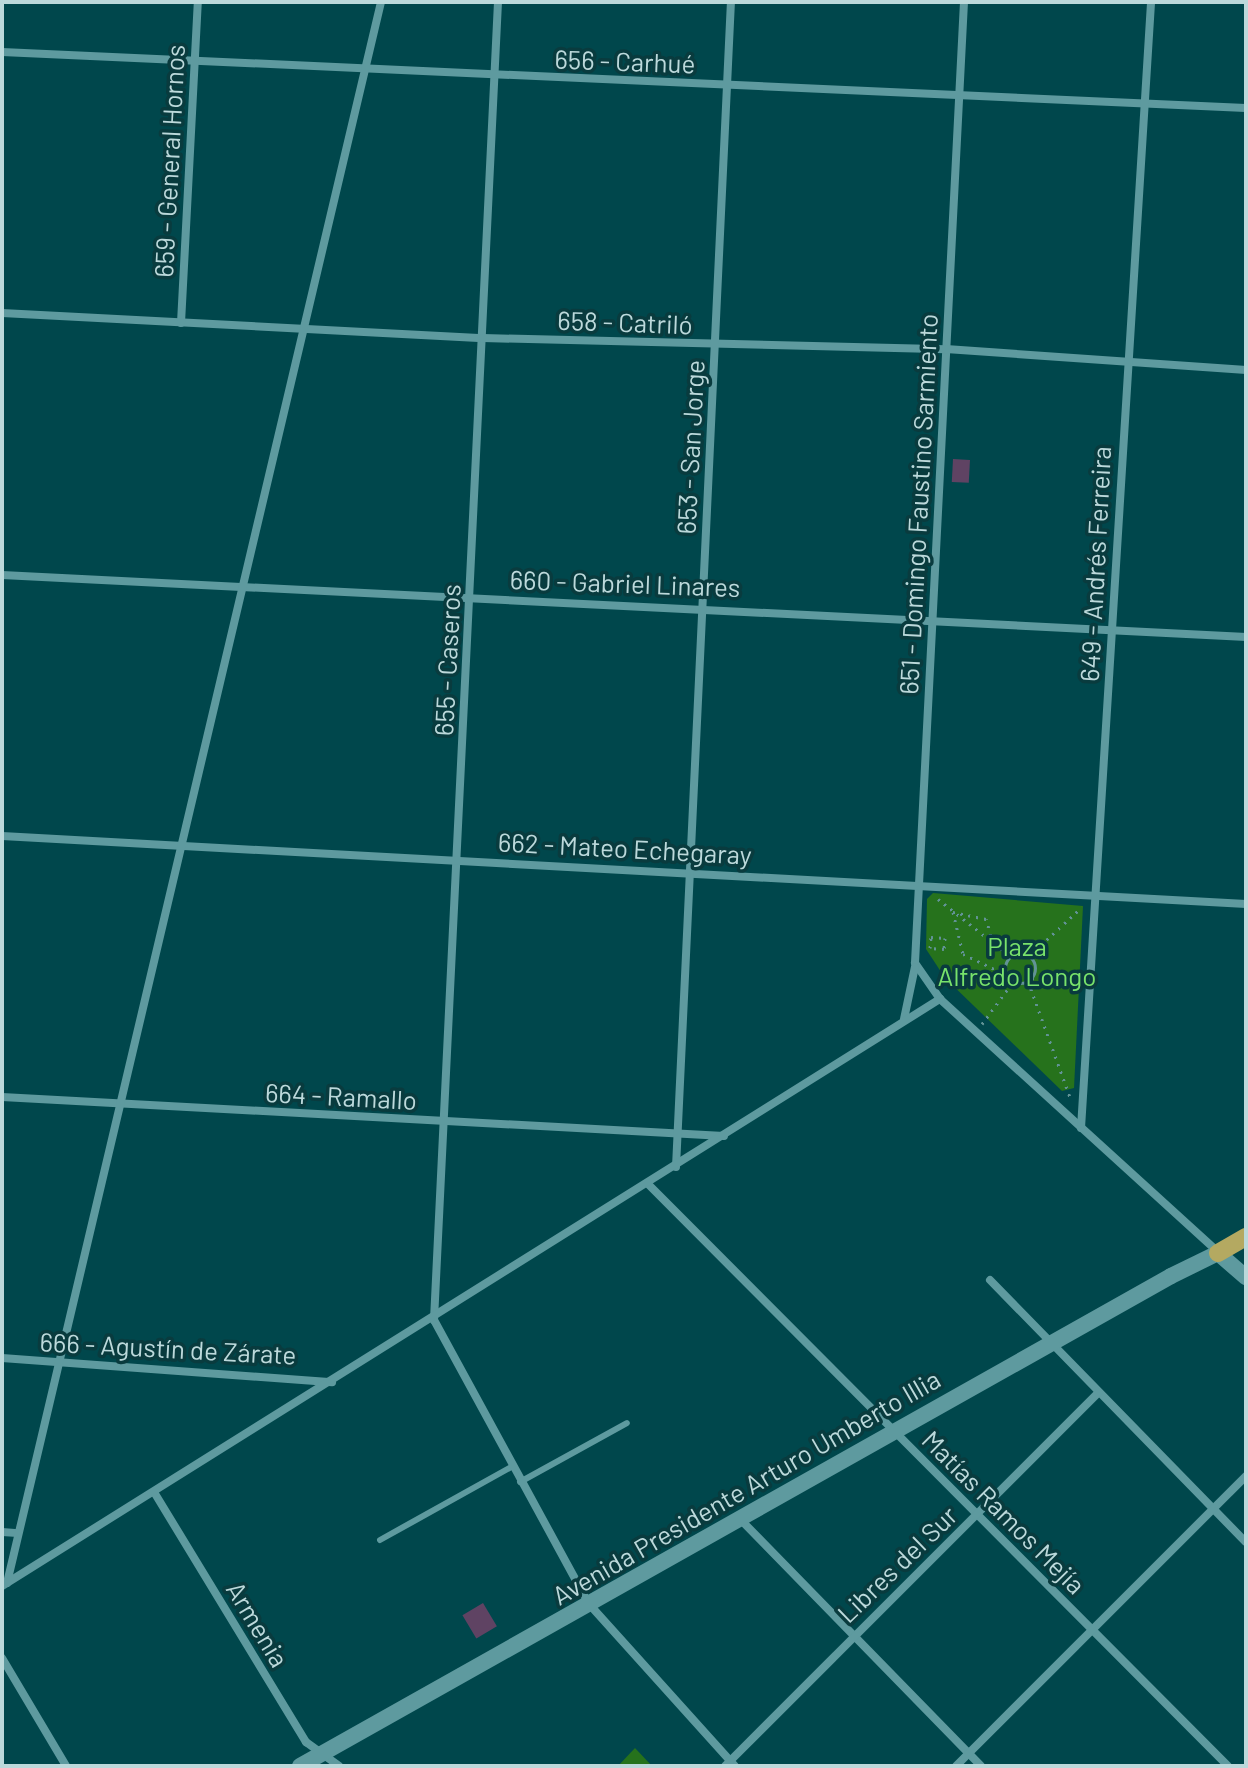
<!DOCTYPE html>
<html>
<head>
<meta charset="utf-8">
<style>
	body { margin:0 }
	#map { position:relative; width:1248px; height:1768px; overflow:hidden; background:#00474c; font-family:Barlow,sans-serif }
	div>[style] { position:absolute }
	.green>* { inset:0; background:#26721c }
	.building>* { inset:0; background:#5f4363; transform-origin:0 0 }
	.path>* { height:3px; margin-top:-1.5px; transform-origin:0; background:repeating-linear-gradient(90deg,#629396 0 2px,transparent 0 8px) }
	.path>.ring { margin:-1.5px; padding:0; box-sizing:content-box; background:none; border:3px solid #629396; border-radius:50% }
	.service>* { height:6px; margin:-3px; padding:0 3px; transform-origin:3px; border-radius:3px; background:#5e9a9f }
	.minor>* { height:8px; margin:-4px; padding:0 4px; transform-origin:4px; border-radius:4px; background:#5e9a9f }
	.secondary>* { height:16px; margin:-8px; padding:0 8px; transform-origin:8px; border-radius:8px; background:#5e9a9f }
	.primary>* { height:18px; margin:-9px; padding:0 9px; transform-origin:9px; border-radius:9px; background:#b4a961 }
	span { translate:-50% -50%; white-space:nowrap; text-align:center; line-height:1.15; -webkit-text-stroke:7px #093b3e; paint-order:stroke }
	.street-label { font-size:26px; color:#bcd9db }
	.park-label { font-size:26px; color:#78e26b }
	.frame { position:absolute; inset:0; border:4px solid #bcd9db; pointer-events:none }
</style>
</head>
<body>
<div id="map">
	<div class="green">
		<i style="clip-path:polygon(933px 893px,1083px 906px,1074px 1088px,1062px 1091px,945px 978px,926px 949px,927px 899px)"></i>
		<i style="clip-path:polygon(635px 1748px,652px 1766px,618px 1766px)"></i>
	</div>
	<div class="building">
		<i style="left:953px;top:459px;width:17px;height:23px;rotate:3deg"></i>
		<i style="left:483px;top:1603px;width:27px;height:24px;rotate:59deg"></i>
	</div>
	<div class="path">
		<i style="left:938px;top:899px;width:92px;rotate:38.4deg"></i>
		<i style="left:931px;top:937px;width:14px;rotate:4deg"></i>
		<i style="left:945px;top:938px;width:11px;rotate:95deg"></i>
		<i style="left:944px;top:949px;width:14px;rotate:-176deg"></i>
		<i style="left:930px;top:948px;width:11px;rotate:-85deg"></i>
		<i style="left:993px;top:943px;width:25px;rotate:-106deg"></i>
		<i style="left:986px;top:919px;width:34px;rotate:-168deg"></i>
		<i style="left:953px;top:912px;width:43px;rotate:76.6deg"></i>
		<i style="left:963px;top:954px;width:47px;rotate:25.5deg"></i>
		<i class="ring" style="left:1005px;top:953px;width:27px;height:27px"></i>
		<i style="left:1029px;top:956px;width:72px;rotate:-42.8deg"></i>
		<i style="left:1032px;top:978px;width:48px;rotate:10.8deg"></i>
		<i style="left:1028px;top:981px;width:123px;rotate:70.1deg"></i>
		<i style="left:982px;top:1024px;width:52px;rotate:-53.6deg"></i>
	</div>
	<div class="service">
		<i style="left:520px;top:1482px;width:122px;rotate:-28.9deg"></i>
		<i style="left:380px;top:1540px;width:150px;rotate:-29.1deg"></i>
	</div>
	<div class="minor">
		<i style="left:498px;top:2px;width:1320px;rotate:92.78deg"></i>
		<i style="left:434px;top:1320px;width:324px;rotate:61.4deg"></i>
		<i style="left:589px;top:1604px;width:218px;rotate:48deg"></i>
		<i style="left:964px;top:2px;width:962px;rotate:92.92deg"></i>
		<i style="left:915px;top:963px;width:44px;rotate:55.2deg"></i>
		<i style="left:940px;top:999px;width:376px;rotate:42.3deg"></i>
		<i style="left:2px;top:52px;width:1245px;rotate:2.58deg"></i>
		<i style="left:2px;top:313px;width:482px;rotate:3deg"></i>
		<i style="left:483px;top:338px;width:463px;rotate:1.4deg"></i>
		<i style="left:946px;top:349px;width:301px;rotate:4deg"></i>
		<i style="left:181px;top:323px;width:321px;rotate:-87deg"></i>
		<i style="left:2px;top:575px;width:1246px;rotate:2.85deg"></i>
		<i style="left:2px;top:836px;width:1246px;rotate:3.13deg"></i>
		<i style="left:904px;top:1019px;width:53px;rotate:-78.1deg"></i>
		<i style="left:2px;top:1097px;width:723px;rotate:3.09deg"></i>
		<i style="left:1081px;top:1128px;width:1128px;rotate:-86.44deg"></i>
		<i style="left:676px;top:1167px;width:1166px;rotate:-87.3deg"></i>
		<i style="left:649px;top:1185px;width:820px;rotate:45.1deg"></i>
		<i style="left:990px;top:1280px;width:366px;rotate:45.7deg"></i>
		<i style="left:2px;top:1358px;width:331px;rotate:4.2deg"></i>
		<i style="left:154px;top:1492px;width:293px;rotate:58.7deg"></i>
		<i style="left:306px;top:1742px;width:41px;rotate:36deg"></i>
		<i style="left:740px;top:1519px;width:345px;rotate:45.7deg"></i>
		<i style="left:2px;top:1532px;width:16px;rotate:4deg"></i>
		<i style="left:7px;top:1583px;width:1625px;rotate:-76.69deg"></i>
		<i style="left:2px;top:1586px;width:1107px;rotate:-32.04deg"></i>
		<i style="left:2px;top:1658px;width:126px;rotate:59.3deg"></i>
		<i style="left:725px;top:1766px;width:528px;rotate:-45deg"></i>
		<i style="left:956px;top:1766px;width:410px;rotate:-45deg"></i>
	</div>
	<div class="secondary">
		<i style="left:300px;top:1766px;width:999px;rotate:-29.36deg"></i>
		<i style="left:1171px;top:1276px;width:52px;rotate:-26.1deg"></i>
		<i style="left:1218px;top:1253px;width:37px;rotate:41deg"></i>
	</div>
	<div class="primary">
		<i style="left:1218px;top:1253px;width:32px;rotate:-30deg"></i>
	</div>
	<div class="street-label">
		<span style="left:625px;top:61px;rotate:2deg">656 - Carhué</span>
		<span style="left:169px;top:161px;rotate:-87deg">659 - General Hornos</span>
		<span style="left:625px;top:322px;rotate:2deg">658 - Catriló</span>
		<span style="left:690px;top:447px;rotate:-87deg">653 - San Jorge</span>
		<span style="left:918px;top:504px;rotate:-87deg">651 - Domingo Faustino Sarmiento</span>
		<span style="left:1095px;top:564px;rotate:-87deg">649 - Andrés Ferreira</span>
		<span style="left:625px;top:583px;rotate:2deg">660 - Gabriel Linares</span>
		<span style="left:447px;top:660px;rotate:-87deg">655 - Caseros</span>
		<span style="left:625px;top:848px;rotate:3deg">662 - Mateo Echegaray</span>
		<span style="left:341px;top:1096px;rotate:3deg">664 - Ramallo</span>
		<span style="left:168px;top:1348px;rotate:3deg">666 - Agustín de Zárate</span>
		<span style="left:746px;top:1487px;rotate:-30deg">Avenida Presidente Arturo Umberto Illia</span>
		<span style="left:1004px;top:1512px;rotate:45deg">Matías Ramos Mejía</span>
		<span style="left:897px;top:1564px;rotate:-44deg">Libres del Sur</span>
		<span style="left:258px;top:1624px;rotate:59deg">Armenia</span>
	</div>
	<div class="park-label">
		<span style="left:1017px;top:961px">Plaza<br>Alfredo Longo</span>
	</div>
	<div class="frame"></div>
</div>
</body>
</html>
